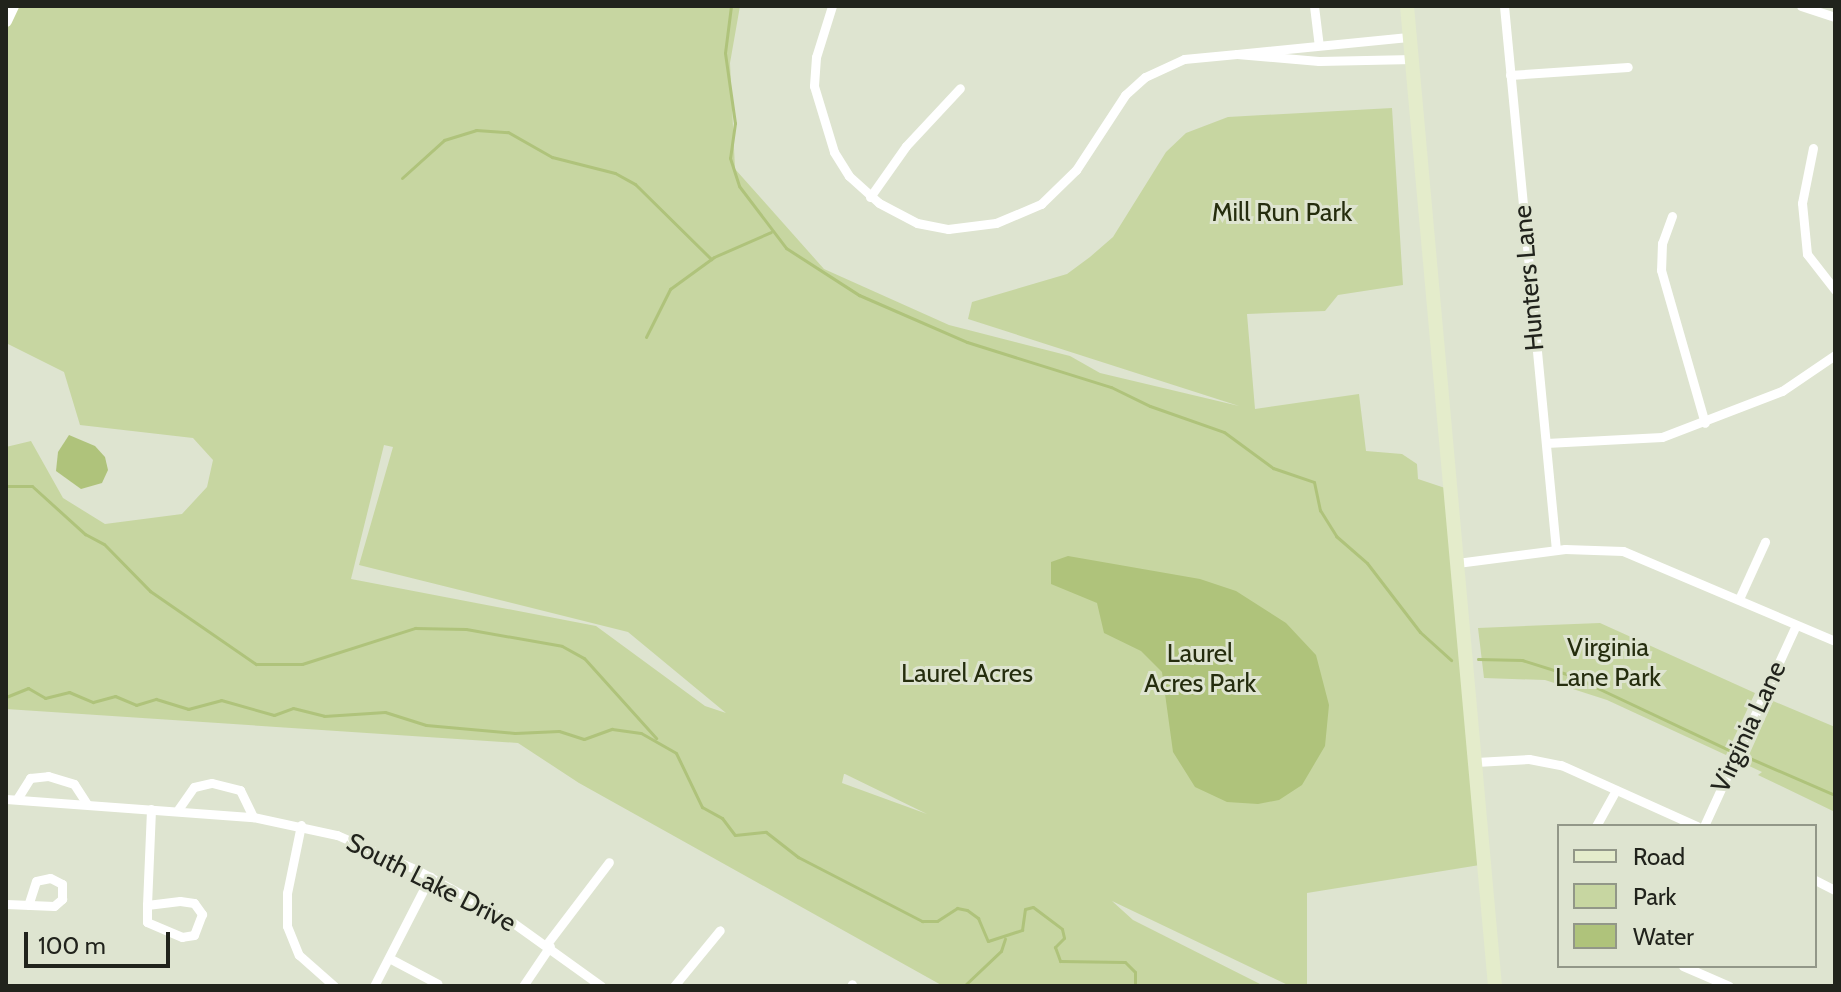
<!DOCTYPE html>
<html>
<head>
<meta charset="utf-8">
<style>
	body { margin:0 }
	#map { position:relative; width:1841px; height:992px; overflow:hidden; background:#dee4d0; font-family:Cabin,sans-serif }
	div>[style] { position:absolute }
	.green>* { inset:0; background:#c7d6a1 }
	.water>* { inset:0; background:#afc37b }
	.stream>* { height:3px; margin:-1.5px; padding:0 1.5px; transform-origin:1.5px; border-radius:1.5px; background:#afc37b }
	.minor>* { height:9px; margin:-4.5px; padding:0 4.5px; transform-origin:4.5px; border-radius:4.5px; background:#fff }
	.tertiary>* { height:12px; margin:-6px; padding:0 6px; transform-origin:6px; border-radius:6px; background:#fff }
	.secondary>* { height:14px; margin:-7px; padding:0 7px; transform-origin:7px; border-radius:7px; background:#e4eccb }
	span { translate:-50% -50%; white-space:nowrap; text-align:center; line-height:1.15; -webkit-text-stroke:6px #dee4d0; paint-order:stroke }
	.park-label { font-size:26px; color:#252d0e }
	.street-label { font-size:26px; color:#21231c }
	.frame { position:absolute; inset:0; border:8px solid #21231c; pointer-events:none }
	.legend { position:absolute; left:1557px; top:824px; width:260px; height:144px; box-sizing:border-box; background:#dee4d0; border:2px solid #929788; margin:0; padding:10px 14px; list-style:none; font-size:24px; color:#21231c }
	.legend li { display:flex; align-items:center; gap:16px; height:40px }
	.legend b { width:40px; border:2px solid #929788 }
	.scale { position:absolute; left:24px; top:932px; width:146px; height:36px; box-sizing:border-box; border:4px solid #21231c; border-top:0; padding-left:10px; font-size:24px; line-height:28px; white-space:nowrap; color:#21231c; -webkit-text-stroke:6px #dee4d0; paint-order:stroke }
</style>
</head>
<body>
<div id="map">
	<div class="green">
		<i style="clip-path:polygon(evenodd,13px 6px,740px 6px,730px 63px,735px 169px,824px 269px,949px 325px,1070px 356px,1100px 373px,1239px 406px,968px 319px,972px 302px,1067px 274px,1090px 257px,1113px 237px,1166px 152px,1186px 133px,1228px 117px,1392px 108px,1403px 285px,1338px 295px,1325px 311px,1247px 314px,1255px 409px,1359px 394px,1366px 451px,1402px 454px,1417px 464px,1418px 479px,1451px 490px,1486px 864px,1307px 893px,1307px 986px,1290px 986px,1112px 901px,1133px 920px,1264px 986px,943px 986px,579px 783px,518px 743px,6px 709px,6px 447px,31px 441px,63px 498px,105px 524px,182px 514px,207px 487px,213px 460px,193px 438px,80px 425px,64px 372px,6px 343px,6px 21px,13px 6px,384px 445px,393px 447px,359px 565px,628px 632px,726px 713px,705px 706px,596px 626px,351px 579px,384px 445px,13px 6px,844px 774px,845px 774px,927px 814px,842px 783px,844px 774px)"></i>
		<i style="clip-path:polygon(1600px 623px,1755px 693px,1726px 755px,1607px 700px,1545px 680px,1484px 678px,1478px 628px)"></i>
		<i style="clip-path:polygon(1773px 701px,1835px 727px,1835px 812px,1758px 775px,1762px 772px,1745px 764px)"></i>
	</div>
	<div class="water">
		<i style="clip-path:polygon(69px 435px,95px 446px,105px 457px,108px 470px,102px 483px,81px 489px,56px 471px,58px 452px)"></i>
		<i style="clip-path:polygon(1068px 556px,1200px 579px,1236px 591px,1286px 623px,1316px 655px,1329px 705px,1325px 746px,1302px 785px,1279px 800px,1258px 804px,1227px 802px,1195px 787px,1173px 752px,1162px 672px,1141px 651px,1104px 633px,1097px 603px,1051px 584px,1051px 562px)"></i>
	</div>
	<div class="stream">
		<i style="left:731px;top:6px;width:47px;rotate:97.3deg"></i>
		<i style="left:725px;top:53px;width:71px;rotate:81.9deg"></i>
		<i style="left:735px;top:123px;width:35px;rotate:98deg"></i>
		<i style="left:730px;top:158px;width:29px;rotate:72deg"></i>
		<i style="left:739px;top:186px;width:78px;rotate:52.8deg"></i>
		<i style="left:786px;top:248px;width:87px;rotate:32.8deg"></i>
		<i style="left:859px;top:295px;width:118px;rotate:23.5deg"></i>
		<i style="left:967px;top:342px;width:151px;rotate:17.4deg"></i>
		<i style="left:1111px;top:387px;width:43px;rotate:26deg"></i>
		<i style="left:1150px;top:406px;width:78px;rotate:19.4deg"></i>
		<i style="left:1224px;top:432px;width:61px;rotate:36.3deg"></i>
		<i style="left:1273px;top:468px;width:43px;rotate:18.9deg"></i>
		<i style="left:1314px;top:482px;width:29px;rotate:78deg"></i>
		<i style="left:1320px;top:510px;width:31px;rotate:58deg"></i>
		<i style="left:1336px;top:536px;width:41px;rotate:41.1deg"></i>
		<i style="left:1367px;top:563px;width:87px;rotate:52.5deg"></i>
		<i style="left:1420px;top:632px;width:42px;rotate:42.1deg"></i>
		<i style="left:402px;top:178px;width:57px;rotate:-42.1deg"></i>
		<i style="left:444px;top:140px;width:34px;rotate:-17deg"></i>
		<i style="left:476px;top:130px;width:32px;rotate:4deg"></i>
		<i style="left:508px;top:132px;width:51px;rotate:29.6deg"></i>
		<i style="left:552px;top:157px;width:65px;rotate:14.3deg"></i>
		<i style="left:615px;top:173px;width:23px;rotate:29deg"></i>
		<i style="left:635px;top:184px;width:107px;rotate:44.6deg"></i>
		<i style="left:646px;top:337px;width:54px;rotate:-63.4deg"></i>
		<i style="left:670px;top:289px;width:54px;rotate:-36deg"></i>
		<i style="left:714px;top:257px;width:62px;rotate:-23.7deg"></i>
		<i style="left:6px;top:486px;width:26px"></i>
		<i style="left:32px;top:486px;width:72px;rotate:42.2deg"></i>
		<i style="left:85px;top:534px;width:21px;rotate:28deg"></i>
		<i style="left:104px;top:544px;width:66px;rotate:45.6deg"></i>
		<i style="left:150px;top:591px;width:129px;rotate:34.6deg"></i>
		<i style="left:256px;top:664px;width:46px"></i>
		<i style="left:302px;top:664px;width:119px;rotate:-17.7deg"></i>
		<i style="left:415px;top:628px;width:51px;rotate:1.1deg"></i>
		<i style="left:466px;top:629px;width:97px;rotate:10deg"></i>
		<i style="left:562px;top:646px;width:25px;rotate:29deg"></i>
		<i style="left:584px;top:658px;width:108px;rotate:48deg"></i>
		<i style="left:1478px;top:659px;width:44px;rotate:1.3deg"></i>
		<i style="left:1522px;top:660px;width:50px;rotate:17.4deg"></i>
		<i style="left:1570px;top:675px;width:176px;rotate:25.3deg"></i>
		<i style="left:6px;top:697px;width:24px;rotate:-22deg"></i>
		<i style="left:28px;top:688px;width:20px;rotate:30deg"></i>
		<i style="left:45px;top:698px;width:25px;rotate:-14deg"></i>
		<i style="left:69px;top:692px;width:26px;rotate:23deg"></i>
		<i style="left:93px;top:702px;width:23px;rotate:-15deg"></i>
		<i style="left:115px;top:696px;width:23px;rotate:23deg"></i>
		<i style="left:136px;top:705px;width:21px;rotate:-17deg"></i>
		<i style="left:156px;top:699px;width:34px;rotate:17deg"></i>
		<i style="left:188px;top:709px;width:34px;rotate:-15deg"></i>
		<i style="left:221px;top:700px;width:55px;rotate:15.8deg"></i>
		<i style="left:274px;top:715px;width:20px;rotate:-20deg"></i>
		<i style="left:293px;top:708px;width:32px;rotate:14deg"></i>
		<i style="left:324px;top:716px;width:61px;rotate:-3.8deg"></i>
		<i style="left:385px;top:712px;width:43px;rotate:17.6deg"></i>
		<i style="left:426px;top:725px;width:89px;rotate:5.1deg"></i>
		<i style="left:515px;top:733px;width:44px;rotate:-2.6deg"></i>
		<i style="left:559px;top:731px;width:26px;rotate:18deg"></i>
		<i style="left:584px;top:739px;width:30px;rotate:-20deg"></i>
		<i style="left:612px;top:729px;width:29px;rotate:8deg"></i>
		<i style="left:641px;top:733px;width:40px;rotate:29.7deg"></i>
		<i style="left:676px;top:753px;width:60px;rotate:64.3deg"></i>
		<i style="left:702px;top:807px;width:23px;rotate:29deg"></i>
		<i style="left:722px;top:818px;width:21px;rotate:53deg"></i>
		<i style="left:735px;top:835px;width:31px;rotate:-6deg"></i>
		<i style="left:766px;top:832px;width:41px;rotate:38deg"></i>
		<i style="left:798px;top:857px;width:140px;rotate:27.3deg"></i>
		<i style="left:922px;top:921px;width:15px"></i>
		<i style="left:937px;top:921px;width:24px;rotate:-33deg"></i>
		<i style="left:957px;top:908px;width:10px;rotate:11deg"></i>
		<i style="left:967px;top:910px;width:14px;rotate:36deg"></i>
		<i style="left:978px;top:918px;width:25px;rotate:67deg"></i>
		<i style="left:988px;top:941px;width:36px;rotate:-18deg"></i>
		<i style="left:1022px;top:930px;width:21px;rotate:-82deg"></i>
		<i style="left:1025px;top:909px;width:8px;rotate:-14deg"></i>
		<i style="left:1033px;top:907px;width:36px;rotate:37deg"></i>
		<i style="left:1062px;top:929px;width:9px;rotate:77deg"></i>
		<i style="left:1064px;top:938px;width:13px;rotate:135deg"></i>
		<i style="left:1055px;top:947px;width:15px;rotate:70deg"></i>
		<i style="left:1060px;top:961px;width:65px;rotate:0.9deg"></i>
		<i style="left:1125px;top:962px;width:14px;rotate:45deg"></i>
		<i style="left:1135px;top:972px;width:14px;rotate:90deg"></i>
		<i style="left:1747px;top:757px;width:96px;rotate:23.4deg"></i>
		<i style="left:964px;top:986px;width:51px;rotate:-43.4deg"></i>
		<i style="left:1001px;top:951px;width:13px;rotate:-72deg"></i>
	</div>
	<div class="minor">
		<i style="left:832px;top:6px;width:53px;rotate:107.4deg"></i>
		<i style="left:816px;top:57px;width:29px;rotate:94deg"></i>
		<i style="left:814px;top:86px;width:69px;rotate:73.1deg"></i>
		<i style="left:834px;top:152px;width:28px;rotate:58deg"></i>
		<i style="left:849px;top:176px;width:40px;rotate:42deg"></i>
		<i style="left:879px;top:203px;width:43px;rotate:27.8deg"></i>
		<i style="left:917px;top:223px;width:32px;rotate:11deg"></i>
		<i style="left:948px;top:229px;width:48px;rotate:-7.1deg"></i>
		<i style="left:996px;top:223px;width:49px;rotate:-22.9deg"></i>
		<i style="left:1041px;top:204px;width:49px;rotate:-44.2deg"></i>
		<i style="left:1076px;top:170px;width:90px;rotate:-56.8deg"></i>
		<i style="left:1125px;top:95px;width:27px;rotate:-42deg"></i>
		<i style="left:1145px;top:77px;width:43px;rotate:-24.8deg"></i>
		<i style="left:1184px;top:59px;width:53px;rotate:-5.4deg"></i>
		<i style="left:1237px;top:54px;width:82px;rotate:4.9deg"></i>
		<i style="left:1319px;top:61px;width:94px;rotate:-1.2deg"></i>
		<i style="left:1314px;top:6px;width:39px;rotate:83deg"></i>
		<i style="left:1504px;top:6px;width:546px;rotate:84.54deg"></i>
		<i style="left:1801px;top:6px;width:36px;rotate:18deg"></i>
		<i style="left:1237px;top:54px;width:172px;rotate:-5.7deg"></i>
		<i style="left:1510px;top:75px;width:118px;rotate:-3.9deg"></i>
		<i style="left:1813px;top:148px;width:56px;rotate:101.3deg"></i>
		<i style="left:1802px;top:203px;width:51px;rotate:84.4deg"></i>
		<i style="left:1807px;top:254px;width:46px;rotate:52.1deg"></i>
		<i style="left:870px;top:197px;width:62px;rotate:-54.8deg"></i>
		<i style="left:906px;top:146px;width:79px;rotate:-47deg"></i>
		<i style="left:1672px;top:216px;width:29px;rotate:110deg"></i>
		<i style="left:1662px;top:243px;width:27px;rotate:92deg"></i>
		<i style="left:1661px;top:270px;width:159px;rotate:74deg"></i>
		<i style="left:1546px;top:443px;width:116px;rotate:-3deg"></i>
		<i style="left:1662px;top:437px;width:129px;rotate:-21deg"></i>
		<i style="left:1782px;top:391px;width:64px;rotate:-34.2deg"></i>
		<i style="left:1457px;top:563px;width:109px;rotate:-7.4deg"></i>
		<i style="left:1565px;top:549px;width:58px;rotate:2deg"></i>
		<i style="left:1623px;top:551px;width:230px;rotate:23deg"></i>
		<i style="left:1739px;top:599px;width:63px;rotate:-65.5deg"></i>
		<i style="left:1476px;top:762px;width:53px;rotate:-3.2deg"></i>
		<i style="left:1529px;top:759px;width:33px;rotate:11deg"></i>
		<i style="left:1561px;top:765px;width:149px;rotate:24.2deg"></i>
		<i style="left:6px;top:799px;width:248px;rotate:4.2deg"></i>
		<i style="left:253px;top:817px;width:86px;rotate:12.1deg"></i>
		<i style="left:337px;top:835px;width:87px;rotate:23.6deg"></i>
		<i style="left:417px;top:870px;width:108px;rotate:28.7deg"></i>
		<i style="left:512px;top:922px;width:110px;rotate:35.7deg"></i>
		<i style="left:17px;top:799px;width:25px;rotate:-58deg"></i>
		<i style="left:30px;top:778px;width:18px;rotate:-6deg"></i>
		<i style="left:48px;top:776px;width:27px;rotate:17deg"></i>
		<i style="left:74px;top:784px;width:24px;rotate:57deg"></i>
		<i style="left:177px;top:811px;width:29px;rotate:-55deg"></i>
		<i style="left:194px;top:787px;width:18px;rotate:-13deg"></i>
		<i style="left:212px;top:783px;width:29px;rotate:14deg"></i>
		<i style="left:240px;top:790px;width:30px;rotate:64deg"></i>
		<i style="left:301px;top:825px;width:69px;rotate:101.6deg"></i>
		<i style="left:287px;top:893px;width:33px;rotate:90deg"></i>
		<i style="left:287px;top:926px;width:31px;rotate:68deg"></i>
		<i style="left:299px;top:955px;width:47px;rotate:41.5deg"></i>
		<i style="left:1596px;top:826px;width:41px;rotate:-60.9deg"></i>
		<i style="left:1704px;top:826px;width:219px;rotate:-65.4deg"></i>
		<i style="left:1815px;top:880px;width:22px;rotate:27deg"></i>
		<i style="left:180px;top:901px;width:14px;rotate:8deg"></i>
		<i style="left:194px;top:903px;width:14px;rotate:54deg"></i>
		<i style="left:202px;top:914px;width:22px;rotate:111deg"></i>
		<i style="left:194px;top:935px;width:12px;rotate:171deg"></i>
		<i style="left:182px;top:937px;width:38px;rotate:-157deg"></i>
		<i style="left:147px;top:922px;width:17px;rotate:-90deg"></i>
		<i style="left:147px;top:905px;width:33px;rotate:-7deg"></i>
		<i style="left:6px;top:904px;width:48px;rotate:2.4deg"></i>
		<i style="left:54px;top:906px;width:11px;rotate:-41deg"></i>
		<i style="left:62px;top:899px;width:15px;rotate:-90deg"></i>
		<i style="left:62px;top:884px;width:13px;rotate:-153deg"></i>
		<i style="left:50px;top:878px;width:14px;rotate:168deg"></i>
		<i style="left:36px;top:881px;width:25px;rotate:108deg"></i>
		<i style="left:147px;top:905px;width:96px;rotate:-87.6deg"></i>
		<i style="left:546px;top:945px;width:104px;rotate:-52.8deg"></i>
		<i style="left:389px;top:958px;width:55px;rotate:28deg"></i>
		<i style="left:1683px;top:966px;width:50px;rotate:23.5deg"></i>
		<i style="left:374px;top:986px;width:123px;rotate:-62.8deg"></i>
		<i style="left:523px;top:986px;width:48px;rotate:-56deg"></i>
		<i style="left:674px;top:986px;width:72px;rotate:-50.6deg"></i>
		<i style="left:851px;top:986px;width:2px;rotate:-63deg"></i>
	</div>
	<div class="tertiary">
		<i style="left:6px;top:21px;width:17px;rotate:-65deg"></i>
	</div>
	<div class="secondary">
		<i style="left:1407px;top:6px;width:984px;rotate:84.87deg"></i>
	</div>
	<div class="park-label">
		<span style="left:1282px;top:213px">Mill Run Park</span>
		<span style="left:1608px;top:663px">Virginia<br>Lane Park</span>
		<span style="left:1200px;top:669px">Laurel<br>Acres Park</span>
		<span style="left:967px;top:674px">Laurel Acres</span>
	</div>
	<div class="street-label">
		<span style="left:1529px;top:278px;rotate:-95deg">Hunters Lane</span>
		<span style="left:1749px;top:727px;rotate:-65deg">Virginia Lane</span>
		<span style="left:431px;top:883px;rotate:27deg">South Lake Drive</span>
	</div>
	<div class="frame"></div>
	<ul class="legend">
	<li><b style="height:10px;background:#e4eccb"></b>Road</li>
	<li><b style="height:22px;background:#c7d6a1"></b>Park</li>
	<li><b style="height:22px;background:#afc37b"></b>Water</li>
	</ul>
	<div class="scale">100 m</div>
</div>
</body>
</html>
